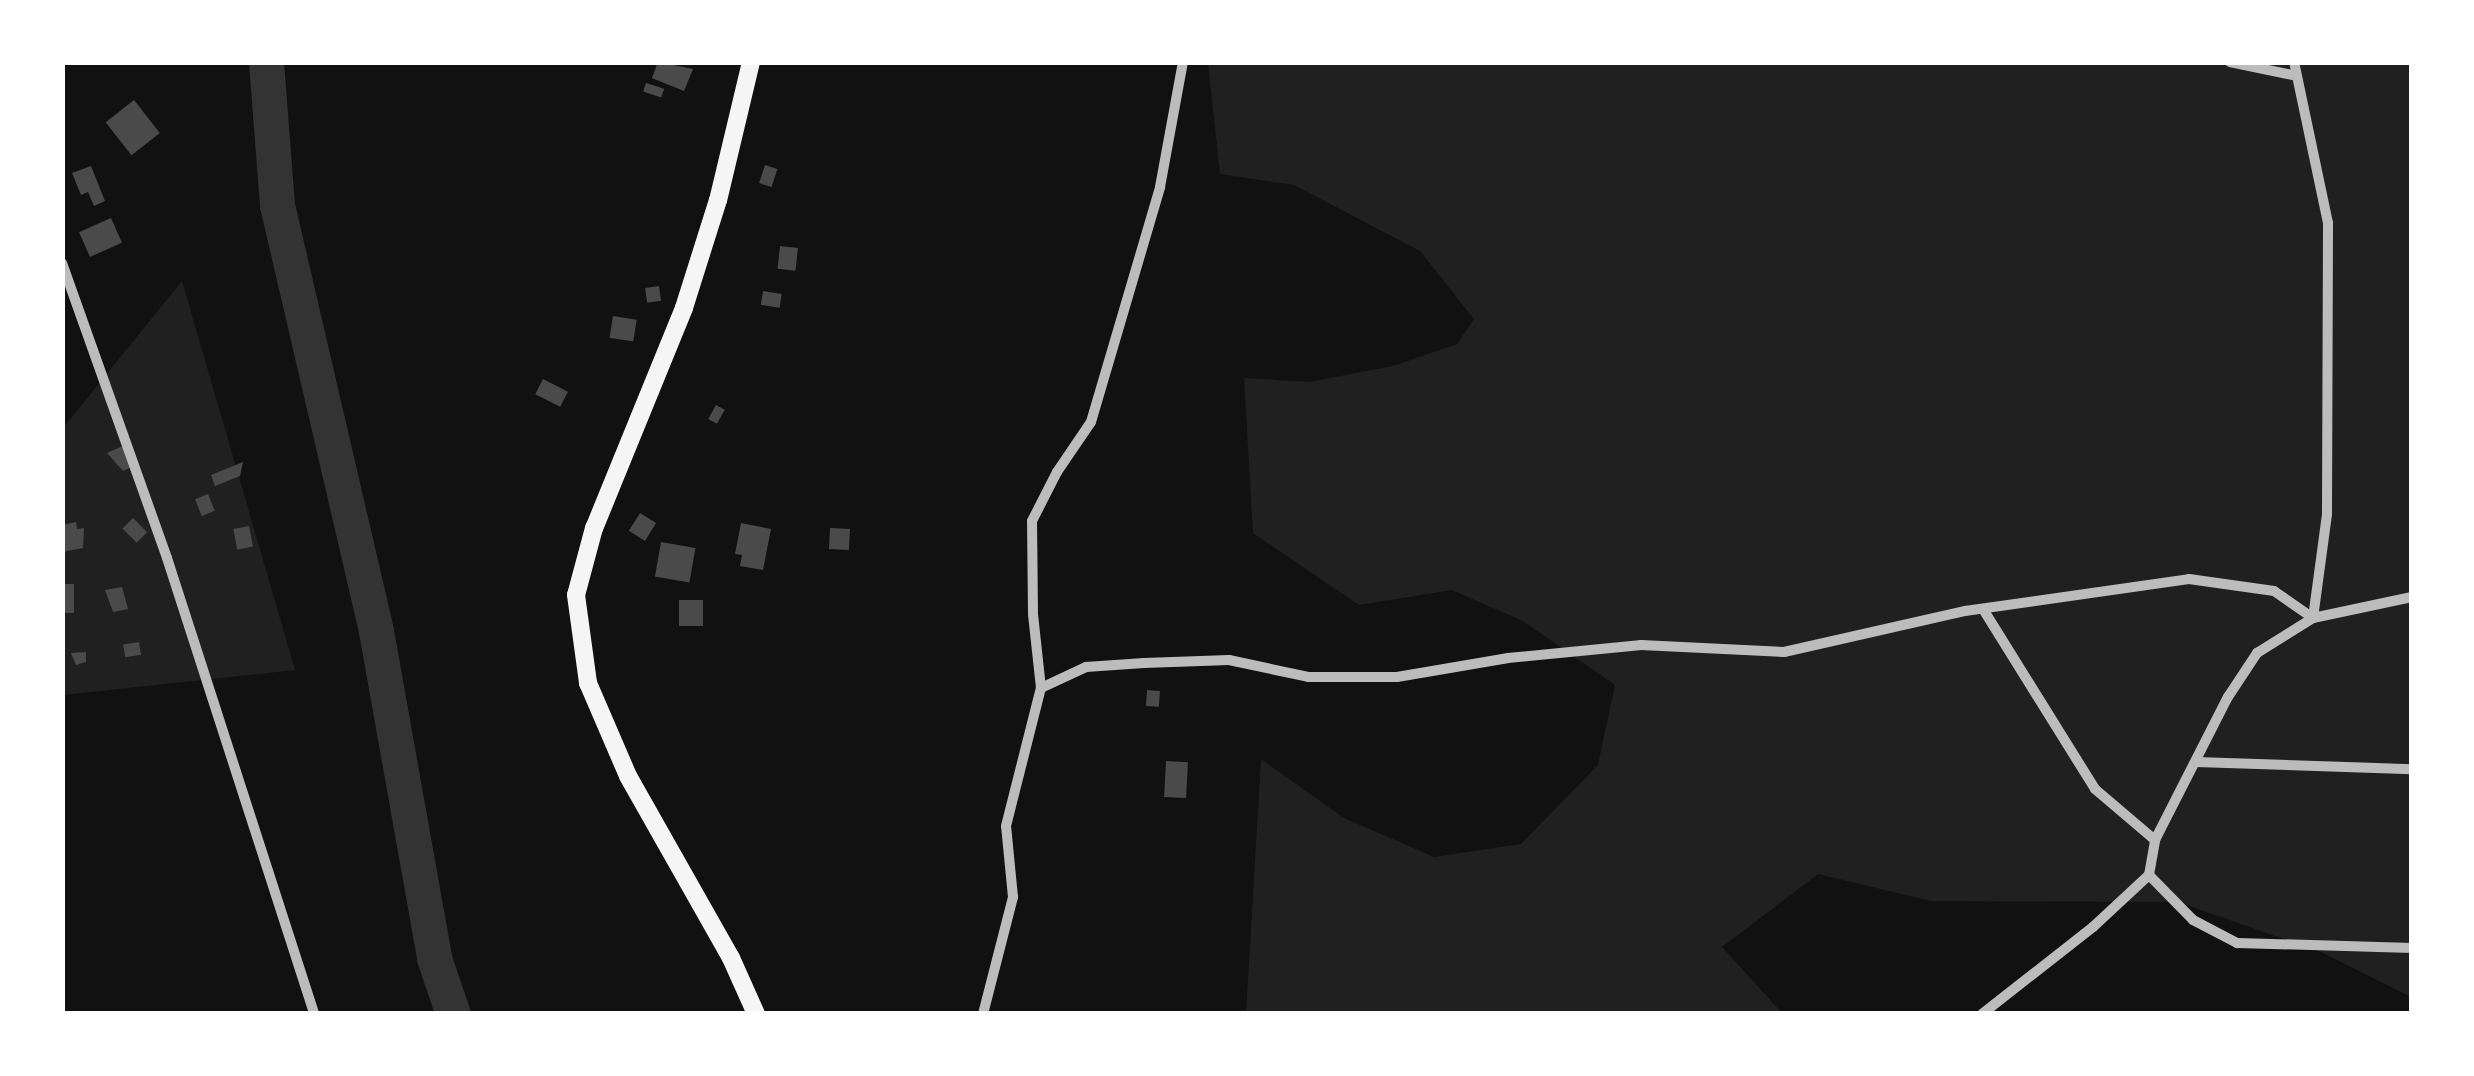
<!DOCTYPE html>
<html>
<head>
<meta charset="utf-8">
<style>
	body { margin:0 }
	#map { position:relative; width:2474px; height:1076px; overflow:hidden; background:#111; font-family:"Titillium Web",sans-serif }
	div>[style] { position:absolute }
	.green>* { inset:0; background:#202020 }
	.river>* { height:35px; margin:-17.5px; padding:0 17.5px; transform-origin:17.5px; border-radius:17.5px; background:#333 }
	.building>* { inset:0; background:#4a4a4a; transform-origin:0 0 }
	.minor>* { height:10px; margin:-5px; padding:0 5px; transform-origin:5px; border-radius:5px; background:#bcbcbc }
	.primary>* { height:18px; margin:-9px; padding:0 9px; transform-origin:9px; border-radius:9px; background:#f5f5f5 }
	span { translate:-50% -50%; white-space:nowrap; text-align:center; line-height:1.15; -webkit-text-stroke:8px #fff; paint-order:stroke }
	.frame { position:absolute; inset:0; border:65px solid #fff; pointer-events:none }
</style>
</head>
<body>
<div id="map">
	<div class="green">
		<i style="clip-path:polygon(1208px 63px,2411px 63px,2411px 997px,2321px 952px,2178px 902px,1931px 901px,1818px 874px,1722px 947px,1782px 1013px,1246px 1013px,1261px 759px,1344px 818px,1434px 857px,1521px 844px,1598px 765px,1615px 685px,1523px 621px,1452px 590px,1359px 605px,1253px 533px,1244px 378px,1309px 382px,1393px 366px,1457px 344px,1474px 319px,1420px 251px,1294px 185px,1220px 174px)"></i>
		<i style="clip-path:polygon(182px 281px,295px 670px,63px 695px,63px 428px)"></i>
	</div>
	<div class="river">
		<i style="left:266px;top:62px;width:143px;rotate:85.6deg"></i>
		<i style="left:277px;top:205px;width:437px;rotate:76.9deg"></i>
		<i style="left:376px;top:631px;width:332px;rotate:79.9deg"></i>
		<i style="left:434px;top:958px;width:59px;rotate:71.3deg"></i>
	</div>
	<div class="building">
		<i style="clip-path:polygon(658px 62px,693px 69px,684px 91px,652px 78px)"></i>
		<i style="left:646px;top:83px;width:19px;height:9px;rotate:18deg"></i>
		<i style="left:134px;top:100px;width:42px;height:36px;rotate:52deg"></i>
		<i style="left:765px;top:165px;width:13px;height:19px;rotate:18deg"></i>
		<i style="clip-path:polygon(91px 166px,105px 201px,94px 206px,88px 192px,81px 195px,72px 173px)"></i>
		<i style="left:111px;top:218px;width:27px;height:35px;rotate:66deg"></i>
		<i style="left:780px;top:246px;width:18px;height:23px;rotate:6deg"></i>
		<i style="left:659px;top:286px;width:15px;height:14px;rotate:82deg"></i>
		<i style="left:763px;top:291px;width:19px;height:14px;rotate:9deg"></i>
		<i style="left:613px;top:316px;width:24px;height:22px;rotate:9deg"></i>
		<i style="left:543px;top:379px;width:28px;height:17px;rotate:27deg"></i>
		<i style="left:716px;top:405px;width:10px;height:16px;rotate:29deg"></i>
		<i style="clip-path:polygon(127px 444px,136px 465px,123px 471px,107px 453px)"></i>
		<i style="clip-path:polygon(243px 462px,240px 476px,215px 486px,211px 475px)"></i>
		<i style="left:208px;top:494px;width:18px;height:14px;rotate:68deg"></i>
		<i style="left:640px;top:513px;width:19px;height:21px;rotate:32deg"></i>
		<i style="left:133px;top:518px;width:20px;height:15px;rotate:45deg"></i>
		<i style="clip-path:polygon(76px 522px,77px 529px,84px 528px,83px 548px,62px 552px,62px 525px)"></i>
		<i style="clip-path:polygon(741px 523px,771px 529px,763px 570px,740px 566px,742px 555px,735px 554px)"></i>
		<i style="left:249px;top:526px;width:21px;height:16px;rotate:79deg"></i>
		<i style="left:830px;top:528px;width:20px;height:21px;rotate:3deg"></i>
		<i style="left:661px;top:542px;width:35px;height:35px;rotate:10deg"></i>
		<i style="left:62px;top:584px;width:12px;height:29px"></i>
		<i style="clip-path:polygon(122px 587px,128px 609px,113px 612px,105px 590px)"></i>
		<i style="left:679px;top:600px;width:24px;height:26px"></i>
		<i style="left:139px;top:642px;width:13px;height:16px;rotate:81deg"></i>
		<i style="clip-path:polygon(86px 652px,86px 662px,76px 665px,71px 653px)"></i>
		<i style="left:1147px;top:690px;width:13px;height:16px;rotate:4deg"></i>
		<i style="left:1166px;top:761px;width:22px;height:36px;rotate:3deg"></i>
	</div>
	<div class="minor">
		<i style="left:2230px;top:62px;width:68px;rotate:11.8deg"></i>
		<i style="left:62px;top:263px;width:313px;rotate:70.4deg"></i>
		<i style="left:167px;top:558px;width:479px;rotate:72.1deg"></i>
		<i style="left:1983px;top:609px;width:212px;rotate:58.1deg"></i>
		<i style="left:2095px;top:789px;width:79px;rotate:40.4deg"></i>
		<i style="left:1041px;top:688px;width:50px;rotate:-25deg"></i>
		<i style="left:1086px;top:667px;width:58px;rotate:-3.9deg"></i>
		<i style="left:1144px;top:663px;width:85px;rotate:-2deg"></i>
		<i style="left:1229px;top:660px;width:81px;rotate:12.1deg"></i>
		<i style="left:1308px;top:677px;width:89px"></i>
		<i style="left:1397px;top:677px;width:113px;rotate:-9.7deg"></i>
		<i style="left:1508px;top:658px;width:134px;rotate:-5.6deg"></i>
		<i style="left:1641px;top:645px;width:143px;rotate:2.8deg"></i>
		<i style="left:1784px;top:652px;width:186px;rotate:-12.8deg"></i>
		<i style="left:1965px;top:611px;width:226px;rotate:-8.1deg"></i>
		<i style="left:2189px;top:579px;width:86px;rotate:8deg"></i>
		<i style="left:2274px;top:591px;width:47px;rotate:34.7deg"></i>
		<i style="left:2313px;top:618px;width:105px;rotate:-82.3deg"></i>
		<i style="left:2327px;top:514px;width:291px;rotate:-89.8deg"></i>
		<i style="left:2328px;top:223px;width:165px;rotate:-101.9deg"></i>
		<i style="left:2196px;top:762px;width:216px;rotate:1.9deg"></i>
		<i style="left:2149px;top:875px;width:63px;rotate:45.6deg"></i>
		<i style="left:2193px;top:920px;width:50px;rotate:27.6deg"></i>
		<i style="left:2237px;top:943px;width:175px;rotate:1.6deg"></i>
		<i style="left:983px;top:1014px;width:121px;rotate:-75.6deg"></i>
		<i style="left:1013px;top:897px;width:71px;rotate:-95.6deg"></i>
		<i style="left:1006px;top:826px;width:142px;rotate:-75.8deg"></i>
		<i style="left:1041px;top:688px;width:74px;rotate:-96.2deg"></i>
		<i style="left:1033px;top:614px;width:93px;rotate:-90.6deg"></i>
		<i style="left:1032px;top:521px;width:55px;rotate:-63deg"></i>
		<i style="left:1057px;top:472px;width:60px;rotate:-55.8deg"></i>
		<i style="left:1091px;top:422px;width:245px;rotate:-73.6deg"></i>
		<i style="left:1160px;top:187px;width:127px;rotate:-79.6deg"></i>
		<i style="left:1982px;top:1014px;width:141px;rotate:-38.1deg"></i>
		<i style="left:2093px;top:927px;width:76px;rotate:-42.9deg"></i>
		<i style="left:2149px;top:875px;width:36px;rotate:-80deg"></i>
		<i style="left:2155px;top:840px;width:161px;rotate:-63deg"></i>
		<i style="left:2228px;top:697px;width:53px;rotate:-56.6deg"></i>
		<i style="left:2257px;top:653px;width:66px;rotate:-32deg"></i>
		<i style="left:2313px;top:618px;width:101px;rotate:-12deg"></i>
	</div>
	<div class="primary">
		<i style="left:751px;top:62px;width:142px;rotate:103.4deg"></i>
		<i style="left:718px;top:200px;width:113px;rotate:107.5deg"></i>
		<i style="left:684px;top:308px;width:238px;rotate:112.2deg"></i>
		<i style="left:594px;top:528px;width:69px;rotate:105deg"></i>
		<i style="left:576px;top:595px;width:89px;rotate:82.2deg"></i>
		<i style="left:588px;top:683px;width:101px;rotate:66.7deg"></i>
		<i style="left:628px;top:776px;width:209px;rotate:60.5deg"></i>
		<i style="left:731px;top:958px;width:61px;rotate:65.9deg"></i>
	</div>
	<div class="frame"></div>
</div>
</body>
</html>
